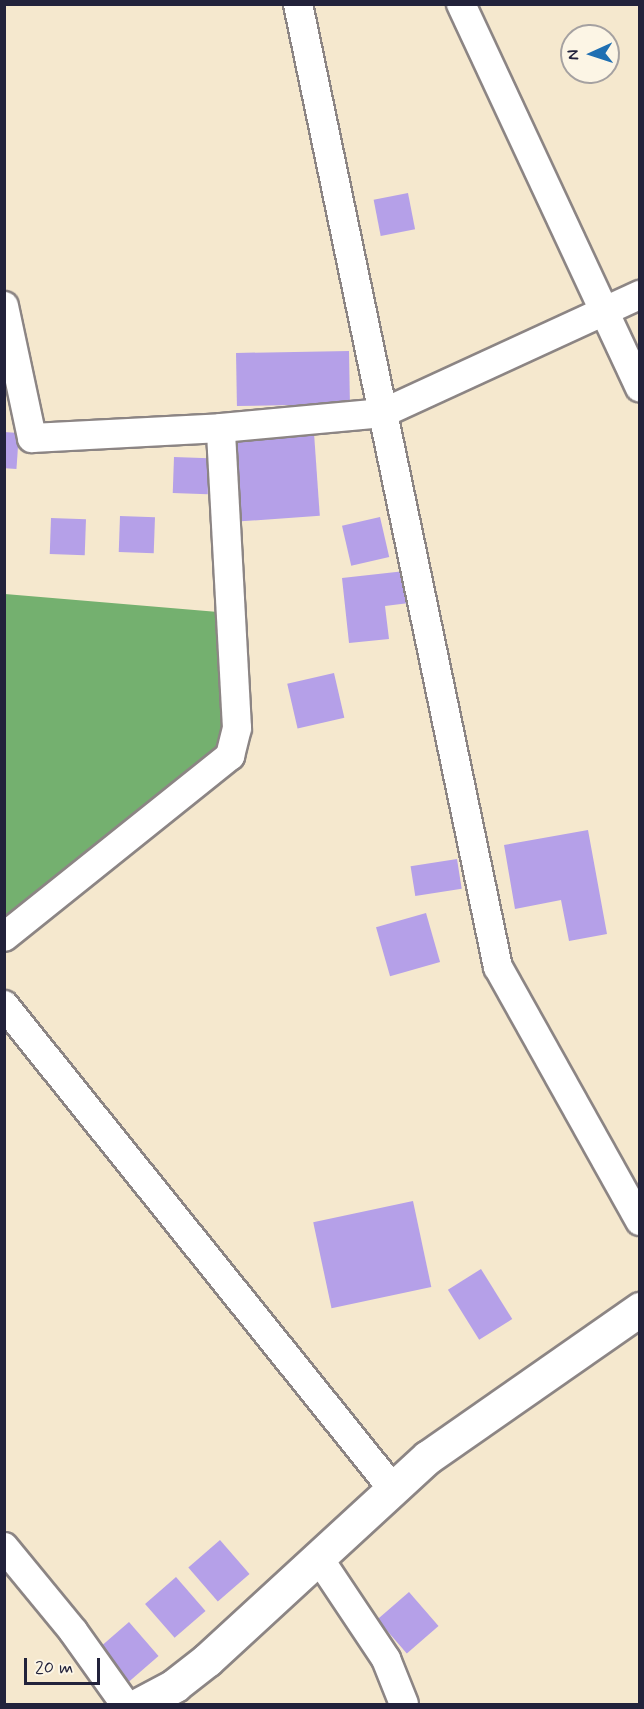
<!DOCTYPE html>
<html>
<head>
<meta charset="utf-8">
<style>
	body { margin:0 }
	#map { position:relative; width:644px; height:1709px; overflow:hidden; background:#f5e8ce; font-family:Mynerve,sans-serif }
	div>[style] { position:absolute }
	.forest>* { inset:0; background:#74b06f }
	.building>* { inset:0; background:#b5a0e8; transform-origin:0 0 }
	.roads { filter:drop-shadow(2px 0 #8c8584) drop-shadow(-2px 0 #8c8584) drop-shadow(0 2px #8c8584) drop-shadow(0 -2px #8c8584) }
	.minor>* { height:28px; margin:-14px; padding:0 14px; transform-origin:14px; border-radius:14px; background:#fff }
	.tertiary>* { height:33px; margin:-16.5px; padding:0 16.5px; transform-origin:16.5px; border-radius:16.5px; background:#fff }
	span { translate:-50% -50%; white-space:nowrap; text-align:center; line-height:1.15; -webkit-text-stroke:4.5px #fcf5e5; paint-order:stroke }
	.frame { position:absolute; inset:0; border:6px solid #22223b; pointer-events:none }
	.north { position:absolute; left:560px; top:24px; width:60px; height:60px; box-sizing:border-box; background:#fcf5e5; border:2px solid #a5a1a1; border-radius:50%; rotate:267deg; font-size:16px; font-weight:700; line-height:24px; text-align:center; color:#22223b }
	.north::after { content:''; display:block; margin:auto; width:21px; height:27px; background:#1f6fb2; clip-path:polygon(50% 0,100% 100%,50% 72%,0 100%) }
	.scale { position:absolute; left:24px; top:1658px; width:76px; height:27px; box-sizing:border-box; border:3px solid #22223b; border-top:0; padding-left:8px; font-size:18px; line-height:21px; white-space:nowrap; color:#22223b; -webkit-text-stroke:4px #fcf5e5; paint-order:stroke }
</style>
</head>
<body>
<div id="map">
	<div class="forest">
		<i style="clip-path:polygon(5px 594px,218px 612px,230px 756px,5px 937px)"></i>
	</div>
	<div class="building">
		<i style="left:408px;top:193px;width:37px;height:35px;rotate:79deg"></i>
		<i style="left:349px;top:351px;width:53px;height:113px;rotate:89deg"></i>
		<i style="left:4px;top:432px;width:15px;height:36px;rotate:4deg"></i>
		<i style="left:314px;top:433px;width:83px;height:79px;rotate:86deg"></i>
		<i style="left:174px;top:457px;width:35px;height:36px;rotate:2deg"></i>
		<i style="left:120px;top:516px;width:35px;height:36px;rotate:2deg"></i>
		<i style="left:380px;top:517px;width:41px;height:39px;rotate:77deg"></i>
		<i style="left:51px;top:518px;width:35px;height:36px;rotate:2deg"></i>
		<i style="clip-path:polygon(405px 571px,409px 603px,385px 606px,389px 639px,349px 643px,342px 578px)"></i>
		<i style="left:334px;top:673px;width:46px;height:48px;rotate:77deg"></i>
		<i style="clip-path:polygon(588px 830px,607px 934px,569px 941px,561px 900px,515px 909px,504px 845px)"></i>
		<i style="left:457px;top:859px;width:30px;height:47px;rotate:81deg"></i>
		<i style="left:426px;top:913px;width:51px;height:52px;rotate:74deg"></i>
		<i style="left:413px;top:1201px;width:88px;height:102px;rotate:78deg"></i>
		<i style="left:481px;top:1269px;width:59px;height:39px;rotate:58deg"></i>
		<i style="left:220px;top:1540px;width:45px;height:42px;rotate:49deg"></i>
		<i style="left:176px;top:1577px;width:45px;height:41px;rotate:49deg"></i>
		<i style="left:409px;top:1592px;width:45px;height:42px;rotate:49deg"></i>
		<i style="left:129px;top:1622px;width:45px;height:42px;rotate:49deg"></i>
	</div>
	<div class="roads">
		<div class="minor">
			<i style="left:298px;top:4px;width:984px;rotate:78.27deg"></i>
			<i style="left:498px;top:967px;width:291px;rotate:60.8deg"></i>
			<i style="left:461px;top:4px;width:423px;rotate:65deg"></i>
			<i style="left:4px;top:306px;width:135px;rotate:78deg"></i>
			<i style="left:32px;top:438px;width:189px;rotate:-3deg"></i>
			<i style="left:221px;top:428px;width:163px;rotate:-5.3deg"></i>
			<i style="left:383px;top:413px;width:283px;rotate:-24.7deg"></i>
			<i style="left:4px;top:937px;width:290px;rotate:-38.7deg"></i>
			<i style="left:230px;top:756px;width:29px;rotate:-76deg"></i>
			<i style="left:237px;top:728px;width:300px;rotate:-93.1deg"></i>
			<i style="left:4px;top:1005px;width:620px;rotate:51.22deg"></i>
			<i style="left:4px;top:1547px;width:109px;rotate:50.6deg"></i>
			<i style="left:73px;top:1631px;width:90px;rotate:54.5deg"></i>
			<i style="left:318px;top:1557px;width:123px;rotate:56.3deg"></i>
			<i style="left:386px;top:1659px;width:48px;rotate:68.2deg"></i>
		</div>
		<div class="tertiary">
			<i style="left:140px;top:1704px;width:40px;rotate:-28deg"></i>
			<i style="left:175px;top:1685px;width:41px;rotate:-38deg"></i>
			<i style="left:207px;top:1660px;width:300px;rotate:-42.6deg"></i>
			<i style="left:428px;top:1457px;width:259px;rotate:-34.9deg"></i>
		</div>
	</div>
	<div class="frame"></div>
	<div class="north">N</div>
	<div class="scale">20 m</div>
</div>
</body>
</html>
